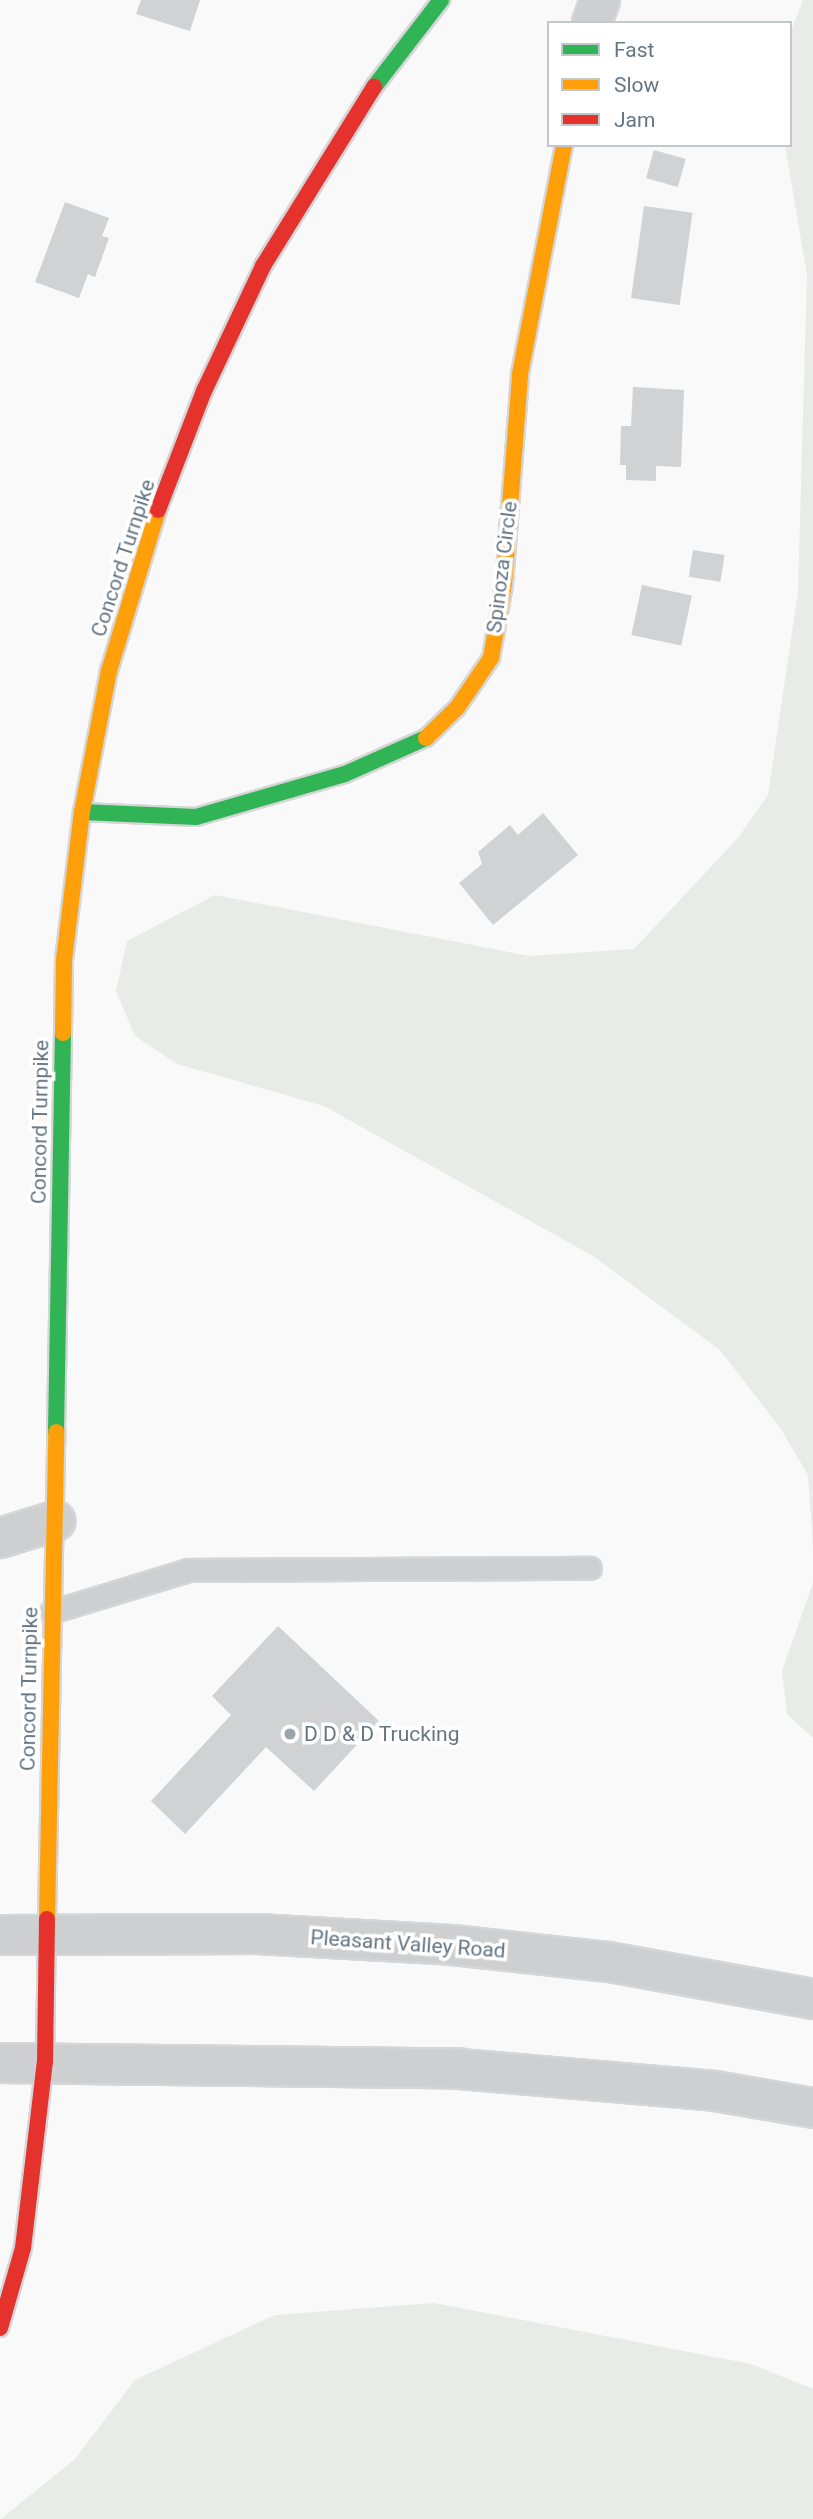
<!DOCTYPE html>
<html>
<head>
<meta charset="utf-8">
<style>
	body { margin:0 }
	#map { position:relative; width:813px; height:2519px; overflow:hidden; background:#f9f9f9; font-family:Roboto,sans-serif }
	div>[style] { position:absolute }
	.green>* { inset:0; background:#e8ebe6 }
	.building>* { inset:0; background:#d0d2d3; transform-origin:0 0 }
	.roads { filter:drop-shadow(2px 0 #d5d6d7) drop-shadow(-2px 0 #d5d6d7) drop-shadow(0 2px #d5d6d7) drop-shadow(0 -2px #d5d6d7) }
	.lane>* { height:21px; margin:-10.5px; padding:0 10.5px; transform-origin:10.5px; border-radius:10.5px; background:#cecfd0 }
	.street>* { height:38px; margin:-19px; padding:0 19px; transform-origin:19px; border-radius:19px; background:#cecfd0 }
	.fast>* { height:16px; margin:-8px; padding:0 8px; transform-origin:8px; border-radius:8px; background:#30b455 }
	.slow>* { height:16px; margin:-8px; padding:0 8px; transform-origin:8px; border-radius:8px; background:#ff9f0a }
	.jam>* { height:16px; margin:-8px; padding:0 8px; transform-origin:8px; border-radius:8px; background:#e5322d }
	.dots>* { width:19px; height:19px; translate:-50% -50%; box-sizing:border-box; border:4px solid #fff; border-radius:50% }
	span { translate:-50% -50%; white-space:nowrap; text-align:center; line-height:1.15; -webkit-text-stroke:7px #fff; paint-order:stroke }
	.street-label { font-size:21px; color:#657683 }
	.poi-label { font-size:21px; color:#657683 }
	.left { translate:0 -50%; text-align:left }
	.legend { position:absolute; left:547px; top:21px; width:245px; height:126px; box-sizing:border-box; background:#fff; border:2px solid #c1c8cd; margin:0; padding:9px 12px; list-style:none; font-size:21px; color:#657683 }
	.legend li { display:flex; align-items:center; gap:14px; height:35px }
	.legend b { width:35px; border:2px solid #c1c8cd }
</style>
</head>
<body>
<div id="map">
	<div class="green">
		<i style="clip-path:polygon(803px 0,813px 0,813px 1548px,808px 1475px,781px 1429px,720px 1350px,593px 1256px,324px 1106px,177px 1064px,135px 1036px,116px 991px,127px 941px,215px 895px,529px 956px,634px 949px,738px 838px,768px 795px,798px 592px,807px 275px,785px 145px,790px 145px,790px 33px)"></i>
		<i style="clip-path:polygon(813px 1583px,813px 1738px,787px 1714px,782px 1671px)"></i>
		<i style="clip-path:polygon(434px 2303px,751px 2364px,813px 2389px,813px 2519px,1px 2519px,75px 2459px,135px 2380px,275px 2315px)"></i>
	</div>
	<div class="building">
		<i style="clip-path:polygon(141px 0,200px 0,190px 31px,136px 14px)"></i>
		<i style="left:654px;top:150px;width:33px;height:29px;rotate:16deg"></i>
		<i style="clip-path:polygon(65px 202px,109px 218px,102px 236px,109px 238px,95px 277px,88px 274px,79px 298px,35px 282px)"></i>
		<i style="left:644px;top:206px;width:49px;height:93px;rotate:8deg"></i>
		<i style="clip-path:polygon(633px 387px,684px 390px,681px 467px,656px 466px,656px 481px,626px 480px,626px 465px,620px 465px,621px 426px,631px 426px)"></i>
		<i style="left:693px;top:550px;width:32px;height:27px;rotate:9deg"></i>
		<i style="left:642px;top:585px;width:51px;height:51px;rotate:12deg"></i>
		<i style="clip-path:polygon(543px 813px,578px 855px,493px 925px,459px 883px,482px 864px,478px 852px,510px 825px,518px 835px)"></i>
		<i style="clip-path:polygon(278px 1626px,379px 1721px,314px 1791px,266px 1747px,185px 1834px,151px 1801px,231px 1715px,212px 1696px)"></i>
	</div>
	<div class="roads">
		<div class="lane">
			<i style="left:51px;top:1612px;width:143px;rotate:-17deg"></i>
			<i style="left:188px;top:1570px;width:402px;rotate:-0.3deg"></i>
		</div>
		<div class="street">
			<i style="left:592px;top:23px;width:24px;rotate:-71deg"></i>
			<i style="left:0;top:1538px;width:58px;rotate:-17.2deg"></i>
			<i style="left:0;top:1935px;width:257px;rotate:-0.2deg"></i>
			<i style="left:257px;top:1934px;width:195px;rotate:3.2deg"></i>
			<i style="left:452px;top:1945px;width:158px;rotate:6.2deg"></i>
			<i style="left:609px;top:1962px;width:207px;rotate:10.3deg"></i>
			<i style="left:0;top:2063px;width:460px;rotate:0.7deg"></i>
			<i style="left:460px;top:2069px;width:256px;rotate:4.9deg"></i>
			<i style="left:715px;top:2091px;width:99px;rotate:9.8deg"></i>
		</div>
		<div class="fast">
			<i style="left:374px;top:87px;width:110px;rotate:-52.4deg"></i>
			<i style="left:82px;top:812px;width:114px;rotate:2.5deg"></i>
			<i style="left:196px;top:817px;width:155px;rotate:-16.1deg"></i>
			<i style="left:345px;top:774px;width:89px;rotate:-24deg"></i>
			<i style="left:56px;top:1432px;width:399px;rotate:-89deg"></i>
		</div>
		<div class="slow">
			<i style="left:426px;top:738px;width:43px;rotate:-44.1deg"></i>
			<i style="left:457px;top:708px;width:60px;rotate:-55.8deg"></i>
			<i style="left:491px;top:658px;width:75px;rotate:-80deg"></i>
			<i style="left:504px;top:584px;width:211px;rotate:-85.6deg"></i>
			<i style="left:520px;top:374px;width:233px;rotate:-79.1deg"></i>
			<i style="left:63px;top:1033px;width:73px;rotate:-89.2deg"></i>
			<i style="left:64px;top:960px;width:149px;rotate:-83.1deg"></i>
			<i style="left:82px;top:812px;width:144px;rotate:-79.2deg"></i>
			<i style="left:109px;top:671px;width:168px;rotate:-73.1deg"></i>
			<i style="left:47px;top:1919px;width:487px;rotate:-88.9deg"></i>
		</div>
		<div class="jam">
			<i style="left:158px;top:510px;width:128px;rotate:-68.9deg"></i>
			<i style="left:204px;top:391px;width:138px;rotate:-64.7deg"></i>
			<i style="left:263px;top:266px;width:211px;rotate:-58.2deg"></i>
			<i style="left:0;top:2328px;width:83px;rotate:-74deg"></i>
			<i style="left:23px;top:2248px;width:187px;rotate:-83.3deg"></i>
			<i style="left:45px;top:2062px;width:143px;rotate:-89.2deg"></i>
		</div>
	</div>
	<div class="dots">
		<i style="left:290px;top:1734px;background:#99a4ac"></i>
	</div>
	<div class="street-label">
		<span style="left:123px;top:558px;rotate:-72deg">Concord Turnpike</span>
		<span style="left:502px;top:567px;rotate:-83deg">Spinoza Circle</span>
		<span style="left:40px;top:1122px;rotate:-89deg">Concord Turnpike</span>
		<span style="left:29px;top:1689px;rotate:-89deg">Concord Turnpike</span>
		<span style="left:408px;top:1944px;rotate:4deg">Pleasant Valley Road</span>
	</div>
	<div class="poi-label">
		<span class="left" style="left:304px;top:1734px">D D &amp; D Trucking</span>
	</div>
	<ul class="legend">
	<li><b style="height:9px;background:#30b455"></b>Fast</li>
	<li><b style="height:9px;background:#ff9f0a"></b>Slow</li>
	<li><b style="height:9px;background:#e5322d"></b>Jam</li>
	</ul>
</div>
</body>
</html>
